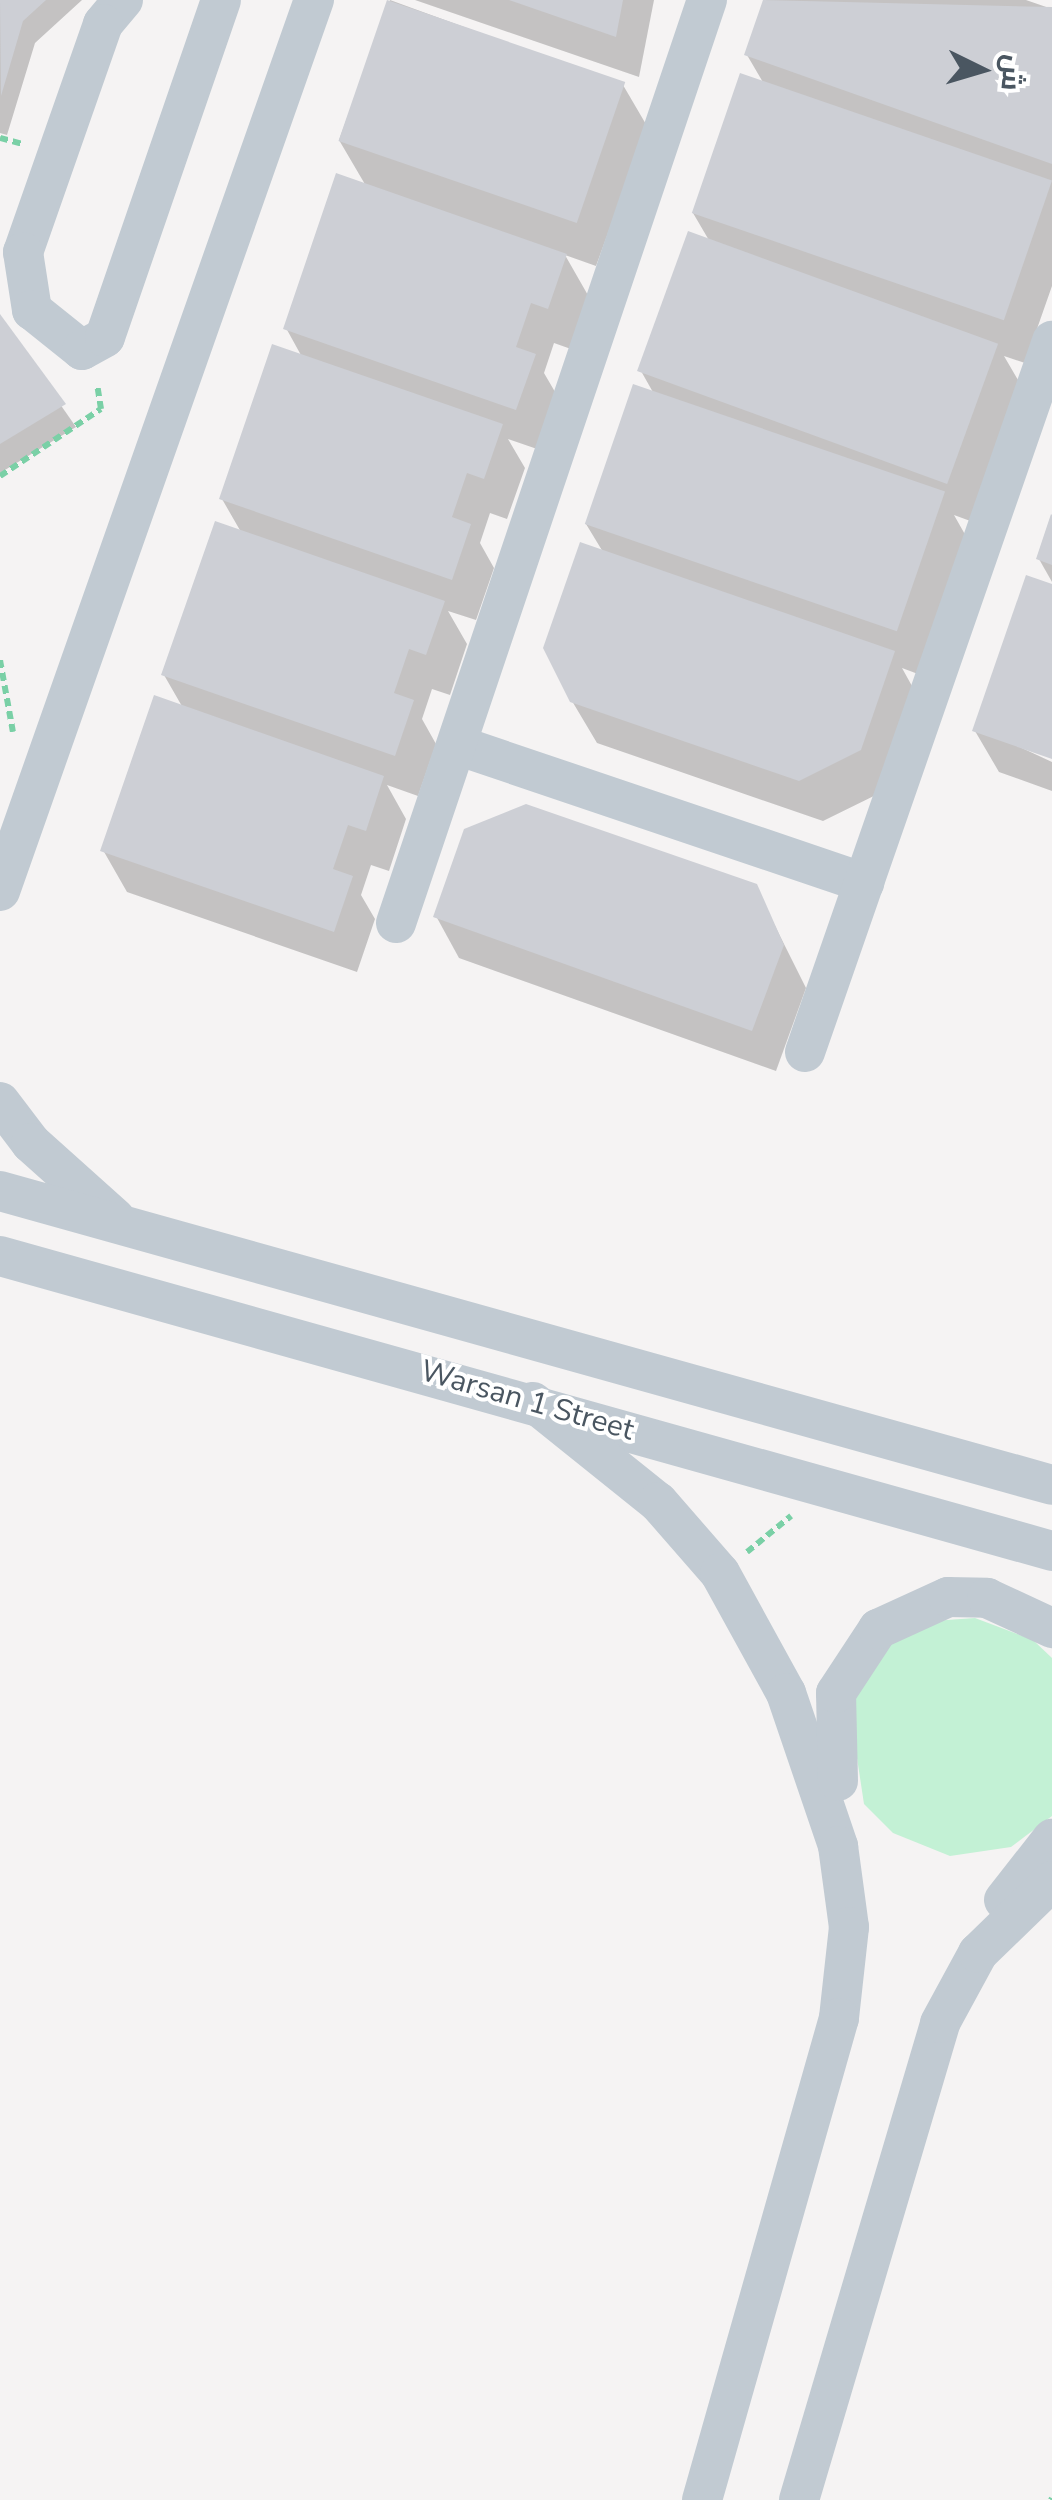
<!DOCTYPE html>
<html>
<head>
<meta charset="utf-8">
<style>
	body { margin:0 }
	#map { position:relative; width:1052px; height:2500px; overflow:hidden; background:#f5f3f3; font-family:"Nunito Sans",Cairo,sans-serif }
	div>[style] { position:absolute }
	.green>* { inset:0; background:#c3f1d5 }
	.shadow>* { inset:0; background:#0003 }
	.building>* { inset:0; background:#cdcfd5; transform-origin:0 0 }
	.path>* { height:6px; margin-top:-3px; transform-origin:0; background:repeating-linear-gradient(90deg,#7ad0a6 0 8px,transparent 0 13px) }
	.minor>* { height:40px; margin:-20px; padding:0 20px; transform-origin:20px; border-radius:20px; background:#c1cad2 }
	span { translate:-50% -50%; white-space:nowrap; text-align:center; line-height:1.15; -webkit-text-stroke:8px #fff; paint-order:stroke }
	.street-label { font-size:30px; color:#4a5661 }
	.north { position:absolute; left:932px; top:20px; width:100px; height:100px; -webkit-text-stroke:8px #fff; paint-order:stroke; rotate:95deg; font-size:28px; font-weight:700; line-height:40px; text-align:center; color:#4a5661 }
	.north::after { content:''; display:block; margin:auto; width:35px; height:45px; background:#4a5661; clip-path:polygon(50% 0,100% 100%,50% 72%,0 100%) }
</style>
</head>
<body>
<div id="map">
	<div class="green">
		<i style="clip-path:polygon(975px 1618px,1033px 1640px,1052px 1658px,1052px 1816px,1011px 1847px,950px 1856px,893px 1833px,864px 1804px,849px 1705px,895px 1638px,933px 1621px)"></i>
	</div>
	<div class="shadow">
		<i style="clip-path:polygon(0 0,82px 0,35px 43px,7px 135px,0 133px)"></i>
		<i style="clip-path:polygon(390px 0,623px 85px,647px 126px,596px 266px,565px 255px,589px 297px,571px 349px,554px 343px,544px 373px,558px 397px,540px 450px,508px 439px,525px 468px,507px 519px,490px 513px,480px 543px,494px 568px,476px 620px,448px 611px,467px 644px,450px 695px,432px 689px,422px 719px,436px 744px,418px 796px,387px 785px,406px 819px,389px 871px,371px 865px,361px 895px,375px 919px,357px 972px,127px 892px,103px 850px,183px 708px,164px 675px,241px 532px,222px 499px,302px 357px,286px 328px,366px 186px,339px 140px)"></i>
		<i style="clip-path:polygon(415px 0,654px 0,639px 77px)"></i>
		<i style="clip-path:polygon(766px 0,1026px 0,1052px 9px,1052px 286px,1025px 363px,1004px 356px,1021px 385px,973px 522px,954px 515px,967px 538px,918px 674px,902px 668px,917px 695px,884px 791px,823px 821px,597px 743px,572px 701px,603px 552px,586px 524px,654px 394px,641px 371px,710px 242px,693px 213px,764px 84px,747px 55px)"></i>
		<i style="clip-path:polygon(0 318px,76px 427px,0 473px)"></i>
		<i style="clip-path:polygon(1052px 520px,1052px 582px,1039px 559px)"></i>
		<i style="clip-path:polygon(1052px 587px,1052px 757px,1005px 740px,1052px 762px,1052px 791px,999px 772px,975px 731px)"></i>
		<i style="clip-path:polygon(755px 886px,806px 988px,776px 1071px,459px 958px,436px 916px)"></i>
	</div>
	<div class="building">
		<i style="clip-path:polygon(0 0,46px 0,23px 21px,1px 96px)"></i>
		<i style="left:387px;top:0;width:252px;height:149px;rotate:19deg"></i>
		<i style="clip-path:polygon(509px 0,623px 0,616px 37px)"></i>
		<i style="clip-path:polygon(763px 0,1052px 7px,1052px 164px,744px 55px)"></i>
		<i style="left:740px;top:73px;width:330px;height:148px;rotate:19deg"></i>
		<i style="clip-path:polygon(336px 173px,567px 254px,548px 309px,531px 303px,516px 347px,536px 354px,516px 410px,283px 329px)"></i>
		<i style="left:688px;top:231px;width:330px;height:149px;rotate:20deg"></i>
		<i style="clip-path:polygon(0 314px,66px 404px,0 444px)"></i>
		<i style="clip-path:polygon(272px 344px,503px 424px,484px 479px,467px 473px,452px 517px,471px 524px,452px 580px,219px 499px)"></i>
		<i style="left:633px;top:384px;width:330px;height:148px;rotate:19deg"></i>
		<i style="clip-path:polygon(1051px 514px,1052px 515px,1052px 565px,1036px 559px)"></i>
		<i style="clip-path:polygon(215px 521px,445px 601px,426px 655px,409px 649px,394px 693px,414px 700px,395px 756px,161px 675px)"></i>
		<i style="clip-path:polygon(580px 542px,895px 651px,861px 750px,799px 781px,570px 702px,543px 648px)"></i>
		<i style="clip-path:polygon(1026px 575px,1052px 584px,1052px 759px,972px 731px)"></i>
		<i style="clip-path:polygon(154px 695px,384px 776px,366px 831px,348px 825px,333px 869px,353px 876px,334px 932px,100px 851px)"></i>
		<i style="clip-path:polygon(526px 804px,757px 884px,784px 945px,752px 1031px,433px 917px,464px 829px)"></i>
	</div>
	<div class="path">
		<i style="left:0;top:138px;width:23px;rotate:15deg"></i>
		<i style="left:0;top:476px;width:121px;rotate:-33.6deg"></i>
		<i style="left:101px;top:409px;width:24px;rotate:-99deg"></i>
		<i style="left:0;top:660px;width:73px;rotate:79.8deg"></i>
		<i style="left:747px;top:1552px;width:57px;rotate:-39.3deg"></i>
		<i style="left:1051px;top:2500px;width:2px;rotate:-63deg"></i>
	</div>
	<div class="minor">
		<i style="left:123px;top:0;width:31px;rotate:130deg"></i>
		<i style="left:103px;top:24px;width:242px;rotate:109.3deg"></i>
		<i style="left:23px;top:252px;width:59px;rotate:81.2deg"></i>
		<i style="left:32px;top:310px;width:64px;rotate:38.7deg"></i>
		<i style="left:82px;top:350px;width:26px;rotate:-29deg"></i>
		<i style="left:105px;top:337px;width:356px;rotate:-71deg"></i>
		<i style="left:457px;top:745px;width:430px;rotate:18.7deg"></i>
		<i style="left:0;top:891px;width:945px;rotate:-70.59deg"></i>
		<i style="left:396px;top:923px;width:974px;rotate:-71.38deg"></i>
		<i style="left:805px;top:1052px;width:753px;rotate:-70.84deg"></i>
		<i style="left:0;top:1102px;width:51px;rotate:52.9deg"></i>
		<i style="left:31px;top:1143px;width:113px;rotate:41.8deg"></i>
		<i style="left:0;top:1191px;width:1092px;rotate:15.61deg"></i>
		<i style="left:0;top:1256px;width:1093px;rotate:15.66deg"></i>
		<i style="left:533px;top:1402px;width:160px;rotate:38.7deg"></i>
		<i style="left:658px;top:1502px;width:94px;rotate:48.9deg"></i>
		<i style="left:720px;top:1573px;width:137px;rotate:61.2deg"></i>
		<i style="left:786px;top:1693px;width:162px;rotate:71.2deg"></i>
		<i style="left:838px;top:1846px;width:82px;rotate:82.3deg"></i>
		<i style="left:849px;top:1927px;width:92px;rotate:96.3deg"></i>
		<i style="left:839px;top:2018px;width:501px;rotate:105.87deg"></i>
		<i style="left:838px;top:1781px;width:88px;rotate:-91.3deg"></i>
		<i style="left:836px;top:1693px;width:77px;rotate:-56.7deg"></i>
		<i style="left:878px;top:1629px;width:77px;rotate:-24.6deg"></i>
		<i style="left:948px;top:1597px;width:39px;rotate:1deg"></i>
		<i style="left:987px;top:1598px;width:72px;rotate:24.8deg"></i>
		<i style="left:1004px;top:1900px;width:78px;rotate:-51.8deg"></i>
		<i style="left:799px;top:2500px;width:497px;rotate:-73.5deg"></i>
		<i style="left:940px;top:2023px;width:80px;rotate:-61.5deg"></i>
		<i style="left:978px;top:1953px;width:103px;rotate:-44.2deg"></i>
	</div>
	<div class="street-label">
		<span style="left:527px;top:1401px;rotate:16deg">Warsan 1 Street</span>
	</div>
	<div class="north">ش</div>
</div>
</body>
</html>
